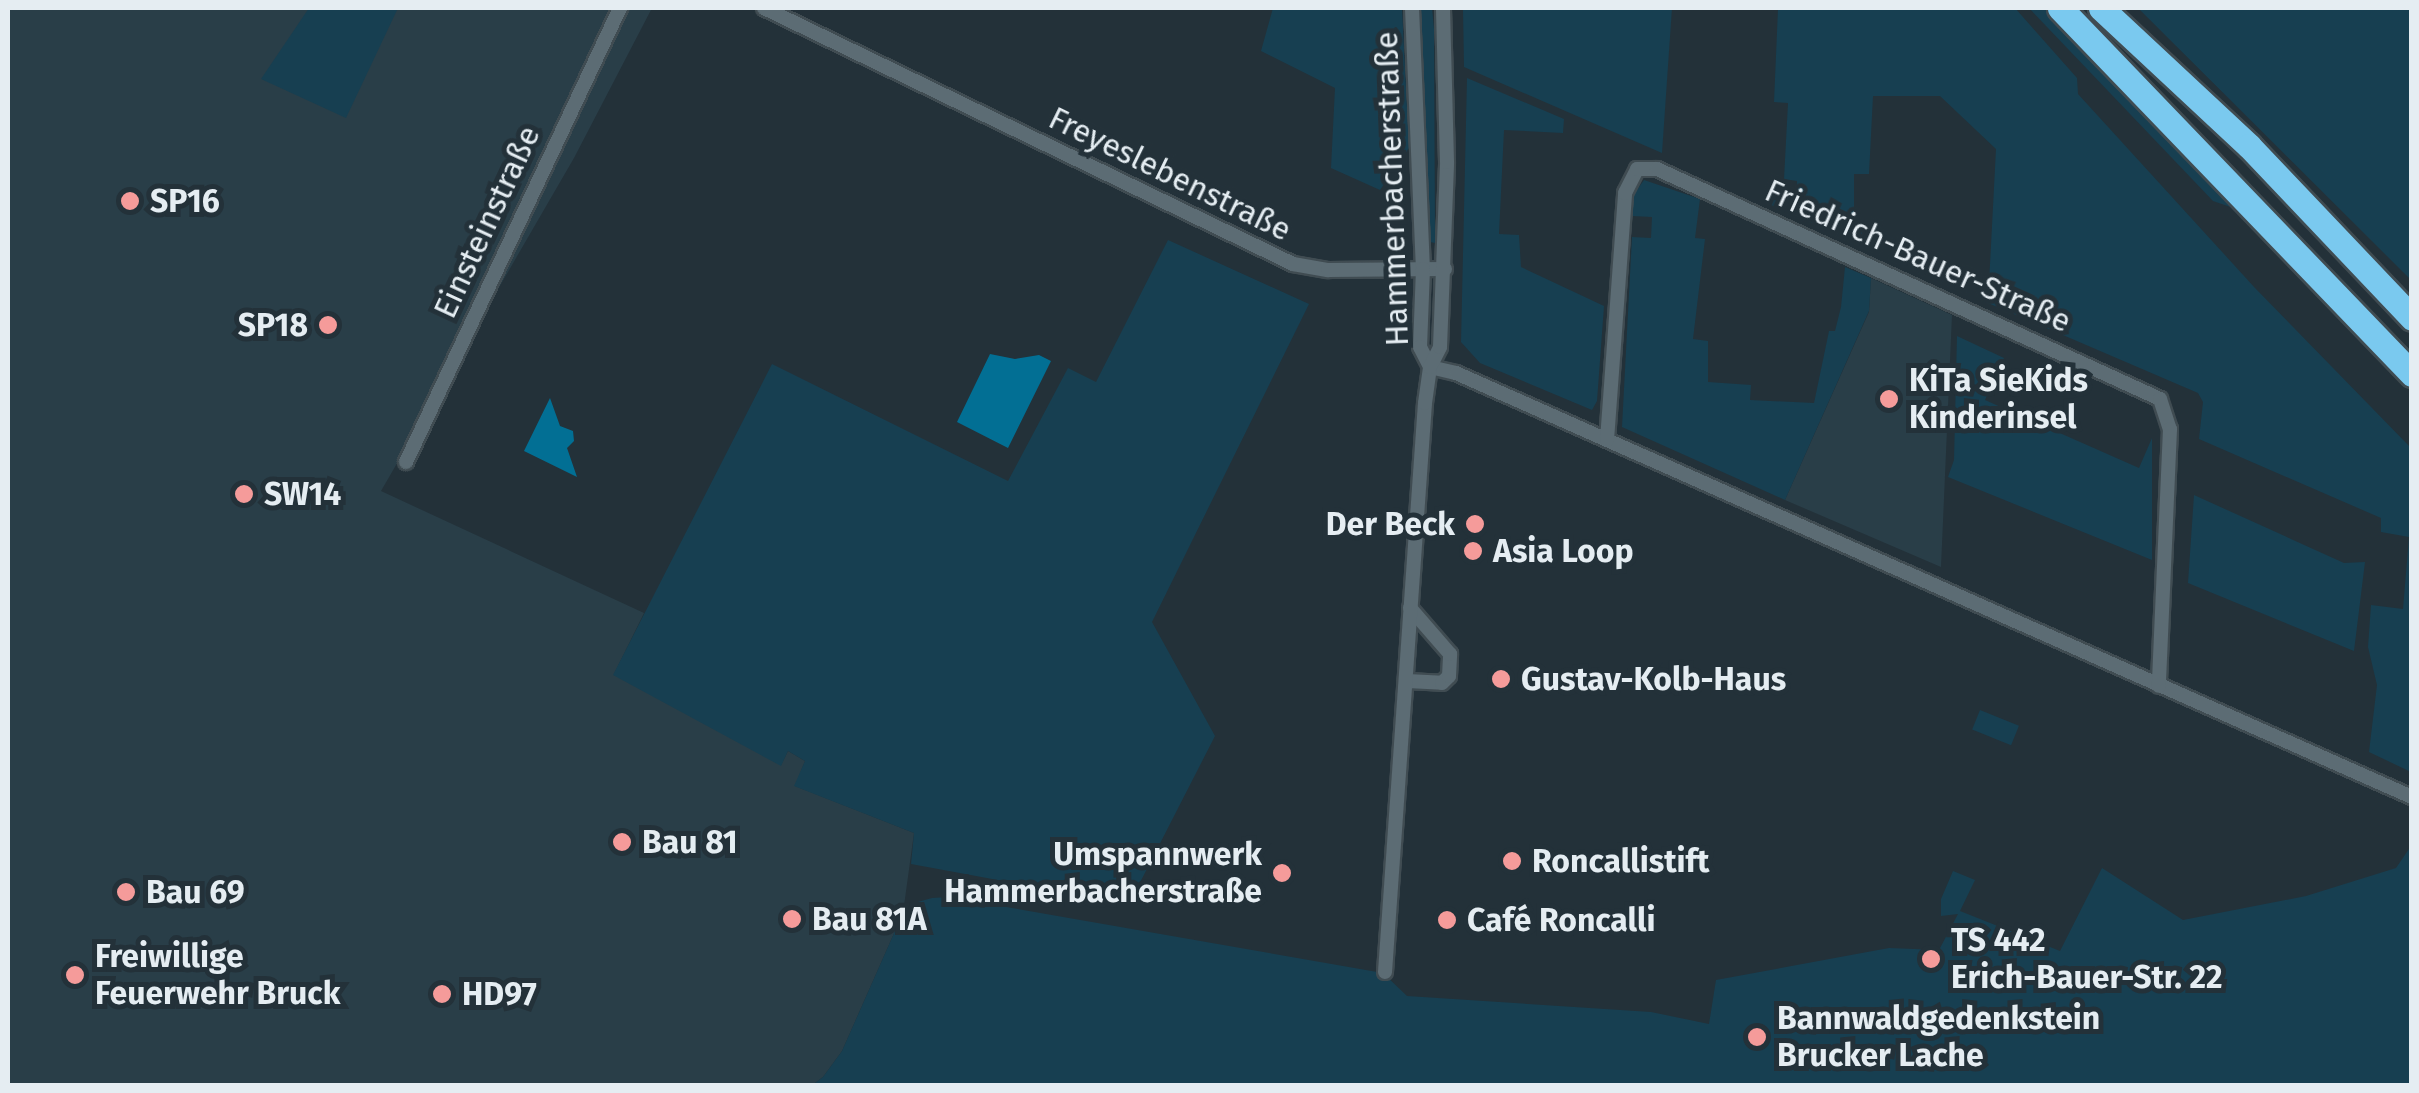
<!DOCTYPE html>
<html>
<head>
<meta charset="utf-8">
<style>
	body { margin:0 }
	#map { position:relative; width:2419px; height:1093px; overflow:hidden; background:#233139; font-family:"Fira Sans",sans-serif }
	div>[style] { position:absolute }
	.built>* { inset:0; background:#293e48 }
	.green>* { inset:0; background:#173f51; transform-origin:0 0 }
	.water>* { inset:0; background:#026f94 }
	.roads { filter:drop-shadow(2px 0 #404c52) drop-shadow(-2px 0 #404c52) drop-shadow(0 2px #404c52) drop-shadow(0 -2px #404c52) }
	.street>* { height:14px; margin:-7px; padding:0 7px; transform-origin:7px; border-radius:7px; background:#5c6c74 }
	.highway>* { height:25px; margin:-12.5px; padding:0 12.5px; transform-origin:12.5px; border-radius:12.5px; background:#7ac9ef }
	.dots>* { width:28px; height:28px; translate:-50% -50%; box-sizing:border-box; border:5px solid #233139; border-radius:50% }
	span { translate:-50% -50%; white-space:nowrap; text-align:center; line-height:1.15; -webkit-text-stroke:10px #233139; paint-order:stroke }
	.street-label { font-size:32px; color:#e5edf2 }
	.poi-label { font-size:32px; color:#e5edf2; font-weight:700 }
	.left { translate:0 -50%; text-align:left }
	.right { translate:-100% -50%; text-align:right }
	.frame { position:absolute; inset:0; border:10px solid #e5edf2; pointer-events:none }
</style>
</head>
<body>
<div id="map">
	<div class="built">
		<i style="clip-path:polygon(8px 8px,652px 8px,574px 158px,381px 491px,644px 613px,614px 674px,781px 765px,788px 751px,805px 761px,795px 786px,914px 833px,903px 913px,842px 1051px,823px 1077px,811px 1086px,8px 1085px)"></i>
		<i style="clip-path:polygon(1871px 278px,1952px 315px,1941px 567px,1785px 500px,1869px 312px)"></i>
	</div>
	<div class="green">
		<i style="clip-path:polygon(309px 8px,398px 8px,346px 118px,261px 79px)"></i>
		<i style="clip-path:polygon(1273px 8px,1402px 8px,1409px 148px,1380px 190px,1331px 168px,1335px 88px,1261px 51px)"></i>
		<i style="clip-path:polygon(1421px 8px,1432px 8px,1434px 29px,1435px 243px,1430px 242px)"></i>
		<i style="clip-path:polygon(1463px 8px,1672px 8px,1662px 153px,1464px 67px)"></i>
		<i style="clip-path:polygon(1757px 8px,2015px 8px,2077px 78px,2078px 94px,2255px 288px,2411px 448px,2411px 772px,2369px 752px,2377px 685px,2368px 647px,2371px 605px,2403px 609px,2409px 537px,2381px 532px,2381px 518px,2199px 439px,2203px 402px,2198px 393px,1988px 303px,1996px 149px,1940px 96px,1873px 96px,1869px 174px,1854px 174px,1854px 231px,1872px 232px,1868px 247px,1771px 205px,1772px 200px,1796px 201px,1797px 181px,1784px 179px,1788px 103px,1774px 102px,1778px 9px)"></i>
		<i style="clip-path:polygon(2029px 8px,2046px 8px,2245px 212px,2213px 201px)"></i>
		<i style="clip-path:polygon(2138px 8px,2411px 8px,2411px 280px,2403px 272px)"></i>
		<i style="clip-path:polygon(1467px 78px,1564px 119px,1563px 133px,1504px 130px,1499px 234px,1519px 235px,1521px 267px,1604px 306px,1597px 401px,1592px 410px,1480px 363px,1461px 342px)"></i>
		<i style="clip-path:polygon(1644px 180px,1700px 199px,1695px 238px,1705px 239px,1693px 339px,1708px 341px,1708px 382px,1751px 385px,1750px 400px,1814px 403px,1829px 331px,1835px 331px,1841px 307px,1845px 267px,1871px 278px,1869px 311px,1785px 500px,1622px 427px,1632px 237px,1651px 238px,1652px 217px,1632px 216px,1634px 194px)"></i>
		<i style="clip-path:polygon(1168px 240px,1309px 304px,1152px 622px,1215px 736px,1129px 904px,911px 864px,914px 833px,794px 786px,805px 761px,788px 751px,781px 766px,613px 675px,772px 364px,1008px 481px,1068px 368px,1096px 382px)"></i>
		<i style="clip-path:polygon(1957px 336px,2004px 358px,1985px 400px,2139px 468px,2152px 438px,2152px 560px,1948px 477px,1954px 460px)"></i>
		<i style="clip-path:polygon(2194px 495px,2344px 563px,2365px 562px,2354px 651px,2188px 583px)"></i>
		<i style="left:1980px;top:710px;width:42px;height:21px;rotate:22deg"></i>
		<i style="clip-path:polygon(2411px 846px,2411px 1085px,811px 1086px,823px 1077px,842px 1051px,903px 913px,914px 903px,932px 898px,949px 897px,1383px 973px,1407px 996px,1651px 1012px,1709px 1024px,1716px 980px,1889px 948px,1939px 950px,1958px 914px,1941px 916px,1941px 899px,1953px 871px,1975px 880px,1960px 911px,2060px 951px,2102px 868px,2183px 920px,2306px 896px,2396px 868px)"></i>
	</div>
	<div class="water">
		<i style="clip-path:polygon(990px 354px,1015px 359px,1039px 355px,1051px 361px,1008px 448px,957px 422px)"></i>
		<i style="clip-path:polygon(550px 398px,560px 426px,573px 431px,574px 441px,567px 448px,577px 477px,524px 451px)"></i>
	</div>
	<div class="roads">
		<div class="street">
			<i style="left:764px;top:8px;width:588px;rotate:25.82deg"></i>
			<i style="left:1293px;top:264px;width:36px;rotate:10deg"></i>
			<i style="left:1328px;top:270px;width:117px;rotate:-0.5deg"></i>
			<i style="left:1412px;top:8px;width:261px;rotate:87.6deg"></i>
			<i style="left:1423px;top:269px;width:78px;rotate:92.2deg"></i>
			<i style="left:1420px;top:347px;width:22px;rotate:63deg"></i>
			<i style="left:1430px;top:367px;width:27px;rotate:13deg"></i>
			<i style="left:1456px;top:373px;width:1046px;rotate:23.92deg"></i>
			<i style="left:1607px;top:440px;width:248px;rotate:-85.8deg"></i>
			<i style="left:1625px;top:193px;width:27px;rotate:-63deg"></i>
			<i style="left:1637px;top:169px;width:20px"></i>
			<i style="left:1657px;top:169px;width:553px;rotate:24.57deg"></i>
			<i style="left:2160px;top:399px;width:32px;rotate:72deg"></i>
			<i style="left:2170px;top:429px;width:257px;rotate:92.5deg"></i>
			<i style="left:406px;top:462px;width:502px;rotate:-64.76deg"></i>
			<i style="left:1407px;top:681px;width:35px;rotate:3deg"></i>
			<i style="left:1442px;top:683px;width:10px;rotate:-45deg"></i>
			<i style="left:1449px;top:676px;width:22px;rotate:-87deg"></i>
			<i style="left:1450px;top:654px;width:61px;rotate:-131deg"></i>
			<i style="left:1385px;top:972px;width:570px;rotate:-85.98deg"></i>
			<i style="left:1425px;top:403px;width:36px;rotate:-82deg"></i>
			<i style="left:1430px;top:367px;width:22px;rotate:-63deg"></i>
			<i style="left:1440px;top:347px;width:185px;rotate:-87.8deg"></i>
			<i style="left:1447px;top:162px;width:154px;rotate:-91.5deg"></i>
		</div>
		<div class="highway">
			<i style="left:2060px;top:8px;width:508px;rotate:46.12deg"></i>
			<i style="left:2101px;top:8px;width:202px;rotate:43deg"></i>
			<i style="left:2249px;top:146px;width:237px;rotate:46.5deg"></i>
		</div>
	</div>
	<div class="dots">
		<i style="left:130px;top:201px;background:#f59b9a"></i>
		<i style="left:328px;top:325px;background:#f59b9a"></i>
		<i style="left:1889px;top:399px;background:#f59b9a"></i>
		<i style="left:244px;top:494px;background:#f59b9a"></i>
		<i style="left:1475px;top:524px;background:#f59b9a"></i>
		<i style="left:1473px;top:551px;background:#f59b9a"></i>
		<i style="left:1501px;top:679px;background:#f59b9a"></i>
		<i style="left:622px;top:842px;background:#f59b9a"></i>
		<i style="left:1512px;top:861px;background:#f59b9a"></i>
		<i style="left:1282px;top:873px;background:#f59b9a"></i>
		<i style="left:126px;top:892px;background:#f59b9a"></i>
		<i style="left:792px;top:919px;background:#f59b9a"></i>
		<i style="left:1447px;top:920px;background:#f59b9a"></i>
		<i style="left:1931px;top:959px;background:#f59b9a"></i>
		<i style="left:75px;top:975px;background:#f59b9a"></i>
		<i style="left:442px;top:994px;background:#f59b9a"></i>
		<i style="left:1757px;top:1037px;background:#f59b9a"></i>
	</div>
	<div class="street-label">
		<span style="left:1170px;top:174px;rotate:26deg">Freyeslebenstraße</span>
		<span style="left:1392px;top:189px;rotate:-92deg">Hammerbacherstraße</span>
		<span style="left:487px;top:222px;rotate:-65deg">Einsteinstraße</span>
		<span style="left:1918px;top:256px;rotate:24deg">Friedrich-Bauer-Straße</span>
	</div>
	<div class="poi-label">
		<span class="left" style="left:150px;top:201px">SP16</span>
		<span class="right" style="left:308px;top:325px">SP18</span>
		<span class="left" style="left:1909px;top:399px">KiTa SieKids<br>Kinderinsel</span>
		<span class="left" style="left:264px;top:494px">SW14</span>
		<span class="right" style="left:1455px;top:524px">Der Beck</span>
		<span class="left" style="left:1493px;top:551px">Asia Loop</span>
		<span class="left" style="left:1521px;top:679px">Gustav-Kolb-Haus</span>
		<span class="left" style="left:642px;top:842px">Bau 81</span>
		<span class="right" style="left:1262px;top:873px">Umspannwerk<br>Hammerbacherstraße</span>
		<span class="left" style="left:1532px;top:861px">Roncallistift</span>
		<span class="left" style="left:146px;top:892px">Bau 69</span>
		<span class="left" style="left:812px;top:919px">Bau 81A</span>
		<span class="left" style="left:1467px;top:920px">Café Roncalli</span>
		<span class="left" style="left:1951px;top:959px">TS 442<br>Erich-Bauer-Str. 22</span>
		<span class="left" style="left:95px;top:975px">Freiwillige<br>Feuerwehr Bruck</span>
		<span class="left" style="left:462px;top:994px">HD97</span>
		<span class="left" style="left:1777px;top:1037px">Bannwaldgedenkstein<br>Brucker Lache</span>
	</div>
	<div class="frame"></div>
</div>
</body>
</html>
